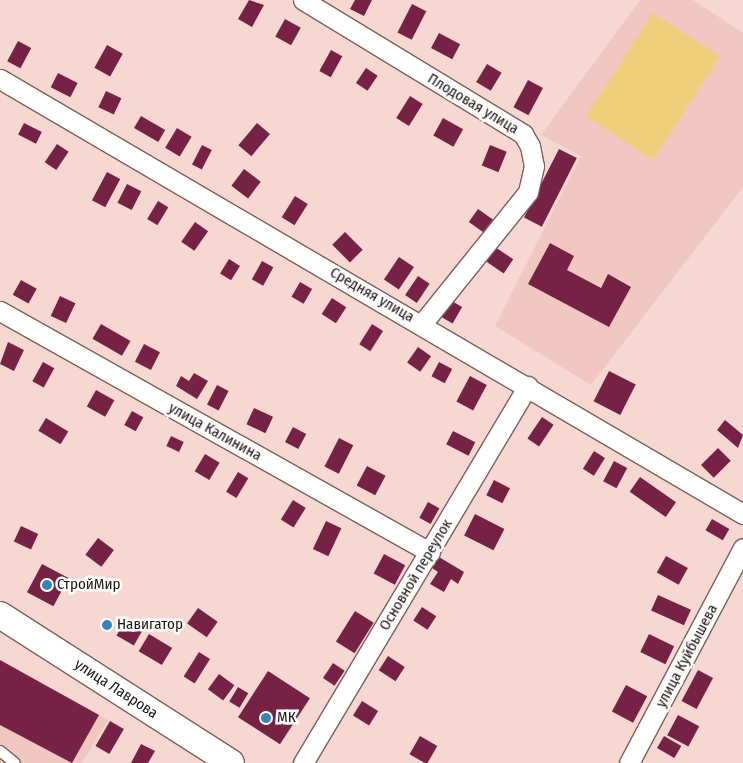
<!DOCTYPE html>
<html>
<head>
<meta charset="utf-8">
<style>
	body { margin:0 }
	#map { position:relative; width:743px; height:763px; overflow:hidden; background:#f7d7d1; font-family:"Fira Sans Condensed",sans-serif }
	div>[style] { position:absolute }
	.built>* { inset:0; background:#f1c8c1 }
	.green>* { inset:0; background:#efcf7c; transform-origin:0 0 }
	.building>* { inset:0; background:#762244; transform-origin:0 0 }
	.roads { filter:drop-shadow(1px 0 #7b605b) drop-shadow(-1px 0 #7b605b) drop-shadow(0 1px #7b605b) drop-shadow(0 -1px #7b605b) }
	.service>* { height:10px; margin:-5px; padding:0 5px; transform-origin:5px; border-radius:5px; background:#fff }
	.minor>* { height:19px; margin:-9.5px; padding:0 9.5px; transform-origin:9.5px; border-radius:9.5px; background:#fff }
	.secondary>* { height:26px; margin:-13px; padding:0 13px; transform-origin:13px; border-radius:13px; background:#fff }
	.dots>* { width:14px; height:14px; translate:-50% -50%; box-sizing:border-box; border:2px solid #fff; border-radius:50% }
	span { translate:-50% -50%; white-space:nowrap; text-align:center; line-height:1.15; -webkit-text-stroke:5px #fff; paint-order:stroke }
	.street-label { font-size:15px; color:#1d1311 }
	.poi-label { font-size:15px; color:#1d1311 }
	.left { translate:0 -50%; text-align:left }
</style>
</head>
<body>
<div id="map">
	<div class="built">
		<i style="clip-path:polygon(640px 0,693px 0,743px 33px,743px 187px,591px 385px,495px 326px,581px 156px,541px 135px)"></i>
		<i style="clip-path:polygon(0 660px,108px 720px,82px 763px,0 763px)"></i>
	</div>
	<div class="green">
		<i style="left:653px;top:13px;width:80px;height:123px;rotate:33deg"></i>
	</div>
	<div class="building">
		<i style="clip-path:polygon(249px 0,264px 5px,252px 27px,238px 19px)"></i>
		<i style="clip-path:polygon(355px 0,372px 0,364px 16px,350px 9px)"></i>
		<i style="left:412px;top:4px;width:16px;height:32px;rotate:27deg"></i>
		<i style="left:285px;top:19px;width:18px;height:20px;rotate:29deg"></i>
		<i style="left:439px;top:33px;width:24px;height:17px;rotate:28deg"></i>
		<i style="left:18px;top:41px;width:15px;height:23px;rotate:28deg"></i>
		<i style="left:107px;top:45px;width:18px;height:26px;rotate:29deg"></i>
		<i style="left:331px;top:50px;width:13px;height:24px;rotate:29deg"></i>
		<i style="left:487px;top:64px;width:17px;height:21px;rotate:31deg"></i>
		<i style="left:366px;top:68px;width:14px;height:18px;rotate:34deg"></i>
		<i style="left:58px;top:73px;width:22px;height:16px;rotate:27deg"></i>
		<i style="left:528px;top:80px;width:17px;height:31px;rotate:28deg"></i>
		<i style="left:106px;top:91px;width:17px;height:18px;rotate:25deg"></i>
		<i style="left:410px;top:96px;width:15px;height:26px;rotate:32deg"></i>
		<i style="left:141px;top:116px;width:28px;height:14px;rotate:30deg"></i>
		<i style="left:443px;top:118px;width:23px;height:20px;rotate:29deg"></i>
		<i style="left:24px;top:123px;width:20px;height:13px;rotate:27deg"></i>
		<i style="left:257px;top:123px;width:17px;height:29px;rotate:40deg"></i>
		<i style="left:177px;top:128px;width:17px;height:23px;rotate:31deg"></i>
		<i style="left:57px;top:144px;width:14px;height:22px;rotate:34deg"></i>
		<i style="left:202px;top:145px;width:11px;height:22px;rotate:27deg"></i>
		<i style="left:490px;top:145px;width:18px;height:22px;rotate:22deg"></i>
		<i style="left:559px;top:149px;width:20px;height:77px;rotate:27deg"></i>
		<i style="left:244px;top:169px;width:21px;height:21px;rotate:37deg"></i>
		<i style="left:107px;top:172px;width:15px;height:32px;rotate:28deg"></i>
		<i style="left:127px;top:184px;width:16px;height:21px;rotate:27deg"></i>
		<i style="left:295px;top:196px;width:15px;height:25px;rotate:32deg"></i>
		<i style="left:158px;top:201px;width:12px;height:21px;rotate:31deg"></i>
		<i style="left:478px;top:209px;width:19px;height:16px;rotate:35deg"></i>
		<i style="left:195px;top:222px;width:16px;height:24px;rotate:35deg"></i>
		<i style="left:345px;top:232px;width:25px;height:18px;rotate:45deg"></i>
		<i style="clip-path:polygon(550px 243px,574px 256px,567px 270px,601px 288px,608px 274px,631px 287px,609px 327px,528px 284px)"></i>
		<i style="left:495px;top:247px;width:22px;height:17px;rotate:34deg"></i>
		<i style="left:399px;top:257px;width:18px;height:27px;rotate:34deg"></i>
		<i style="left:229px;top:259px;width:13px;height:17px;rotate:32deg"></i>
		<i style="left:262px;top:261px;width:13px;height:21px;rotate:29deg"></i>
		<i style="left:418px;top:276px;width:14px;height:23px;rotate:34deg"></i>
		<i style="left:21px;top:280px;width:18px;height:17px;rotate:29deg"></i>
		<i style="left:300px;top:282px;width:14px;height:17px;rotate:30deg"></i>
		<i style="left:60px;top:296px;width:17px;height:22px;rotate:25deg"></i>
		<i style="left:332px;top:298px;width:17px;height:19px;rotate:33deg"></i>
		<i style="left:450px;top:300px;width:14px;height:19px;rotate:30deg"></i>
		<i style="left:101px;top:324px;width:34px;height:17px;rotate:30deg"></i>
		<i style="left:372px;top:324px;width:13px;height:24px;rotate:32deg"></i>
		<i style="clip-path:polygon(8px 342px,24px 350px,14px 371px,0 364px)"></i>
		<i style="left:144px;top:344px;width:18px;height:20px;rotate:27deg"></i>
		<i style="left:418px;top:347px;width:16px;height:19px;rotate:35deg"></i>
		<i style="left:43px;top:362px;width:13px;height:22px;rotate:29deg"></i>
		<i style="left:439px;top:362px;width:15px;height:16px;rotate:28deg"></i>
		<i style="left:609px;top:371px;width:30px;height:34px;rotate:27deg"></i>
		<i style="clip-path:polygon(194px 373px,208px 381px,197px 399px,176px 386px,181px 376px,189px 381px)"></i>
		<i style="left:470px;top:376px;width:19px;height:29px;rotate:28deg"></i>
		<i style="left:217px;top:385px;width:13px;height:22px;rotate:27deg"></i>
		<i style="left:96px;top:390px;width:21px;height:19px;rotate:29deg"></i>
		<i style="left:254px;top:408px;width:21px;height:18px;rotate:25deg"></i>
		<i style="left:132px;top:411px;width:13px;height:16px;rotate:29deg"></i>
		<i style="left:542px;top:417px;width:14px;height:26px;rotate:34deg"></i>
		<i style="left:46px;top:418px;width:26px;height:15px;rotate:31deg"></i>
		<i style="clip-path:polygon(725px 420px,743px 435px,738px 448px,717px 430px)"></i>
		<i style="left:293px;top:427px;width:15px;height:17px;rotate:28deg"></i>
		<i style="left:453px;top:431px;width:25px;height:15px;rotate:27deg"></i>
		<i style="left:171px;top:436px;width:14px;height:11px;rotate:25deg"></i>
		<i style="left:339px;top:438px;width:16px;height:32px;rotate:27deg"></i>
		<i style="left:718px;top:448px;width:18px;height:24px;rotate:45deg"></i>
		<i style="left:594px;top:451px;width:13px;height:21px;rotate:32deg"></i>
		<i style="left:205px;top:454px;width:17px;height:20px;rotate:31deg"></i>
		<i style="left:614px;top:461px;width:15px;height:23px;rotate:28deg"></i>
		<i style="left:367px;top:466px;width:21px;height:22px;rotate:28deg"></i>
		<i style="left:238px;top:472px;width:12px;height:23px;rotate:31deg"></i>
		<i style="left:640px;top:477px;width:44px;height:18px;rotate:35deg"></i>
		<i style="left:494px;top:480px;width:18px;height:17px;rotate:27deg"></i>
		<i style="left:293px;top:500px;width:15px;height:23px;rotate:32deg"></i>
		<i style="left:428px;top:502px;width:13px;height:18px;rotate:29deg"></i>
		<i style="left:475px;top:514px;width:33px;height:24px;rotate:27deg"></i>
		<i style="left:712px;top:519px;width:20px;height:13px;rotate:30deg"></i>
		<i style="left:326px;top:521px;width:17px;height:31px;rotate:25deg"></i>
		<i style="left:21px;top:526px;width:19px;height:17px;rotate:25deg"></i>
		<i style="left:98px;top:538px;width:20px;height:21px;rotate:37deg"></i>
		<i style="left:384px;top:554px;width:24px;height:22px;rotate:28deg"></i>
		<i style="left:666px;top:556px;width:25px;height:19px;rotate:29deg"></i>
		<i style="clip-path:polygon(439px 557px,464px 572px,458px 584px,451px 579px,444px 592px,430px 584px,438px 572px,432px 568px)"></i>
		<i style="left:42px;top:564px;width:30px;height:32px;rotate:28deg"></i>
		<i style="left:658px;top:595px;width:36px;height:17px;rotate:24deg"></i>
		<i style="left:422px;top:607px;width:17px;height:16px;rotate:33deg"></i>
		<i style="left:198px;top:608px;width:24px;height:19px;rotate:35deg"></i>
		<i style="left:355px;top:611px;width:22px;height:36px;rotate:32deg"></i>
		<i style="left:126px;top:619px;width:20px;height:19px;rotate:30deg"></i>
		<i style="left:149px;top:634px;width:27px;height:20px;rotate:31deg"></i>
		<i style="left:649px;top:634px;width:28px;height:20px;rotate:26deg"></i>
		<i style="left:199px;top:652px;width:13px;height:29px;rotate:32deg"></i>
		<i style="left:388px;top:656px;width:20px;height:17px;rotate:33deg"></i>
		<i style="clip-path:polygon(0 660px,99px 715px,72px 763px,0 725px)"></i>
		<i style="left:333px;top:663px;width:14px;height:18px;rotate:34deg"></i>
		<i style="left:698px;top:670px;width:17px;height:35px;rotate:28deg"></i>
		<i style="left:268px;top:671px;width:50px;height:55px;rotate:33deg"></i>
		<i style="left:219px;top:674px;width:19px;height:19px;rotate:36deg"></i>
		<i style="left:626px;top:685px;width:24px;height:30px;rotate:28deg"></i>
		<i style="left:238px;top:687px;width:12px;height:17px;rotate:31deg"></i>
		<i style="left:362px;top:701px;width:19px;height:17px;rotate:32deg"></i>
		<i style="left:678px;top:715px;width:24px;height:23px;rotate:28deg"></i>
		<i style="left:110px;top:721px;width:16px;height:29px;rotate:30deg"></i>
		<i style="left:420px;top:736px;width:20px;height:21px;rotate:30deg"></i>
		<i style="left:664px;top:736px;width:20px;height:14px;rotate:30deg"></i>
		<i style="clip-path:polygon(141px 744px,155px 751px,148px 763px,131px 763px)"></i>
	</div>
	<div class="roads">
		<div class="service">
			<i style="left:0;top:751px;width:19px;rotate:39deg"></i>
		</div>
		<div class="minor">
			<i style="left:303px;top:0;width:258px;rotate:31.3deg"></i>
			<i style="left:523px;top:134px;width:14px;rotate:60deg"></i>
			<i style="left:530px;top:146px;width:20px;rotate:79deg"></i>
			<i style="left:534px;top:166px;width:27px;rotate:103deg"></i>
			<i style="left:528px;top:192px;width:169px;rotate:128.8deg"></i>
			<i style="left:0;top:79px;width:861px;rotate:30.35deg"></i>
			<i style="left:0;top:311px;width:493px;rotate:29.3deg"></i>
			<i style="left:303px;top:763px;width:439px;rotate:-59.2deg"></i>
			<i style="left:629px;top:763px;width:243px;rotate:-62.1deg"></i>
		</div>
		<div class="secondary">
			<i style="left:0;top:615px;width:274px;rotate:32.6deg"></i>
		</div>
	</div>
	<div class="dots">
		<i style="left:47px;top:585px;background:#3484b6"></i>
		<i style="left:107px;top:625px;background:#3484b6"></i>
		<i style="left:266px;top:718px;background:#3484b6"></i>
	</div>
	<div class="street-label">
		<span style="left:473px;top:104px;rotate:31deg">Плодовая улица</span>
		<span style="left:372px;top:295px;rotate:30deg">Средняя улица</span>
		<span style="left:215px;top:432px;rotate:29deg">улица Калинина</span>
		<span style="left:416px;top:575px;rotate:-59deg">Основной переулок</span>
		<span style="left:687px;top:656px;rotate:-62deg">улица Куйбышева</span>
		<span style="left:116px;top:689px;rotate:33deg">улица Лаврова</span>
	</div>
	<div class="poi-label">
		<span class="left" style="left:57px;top:585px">СтройМир</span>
		<span class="left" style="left:117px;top:625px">Навигатор</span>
		<span class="left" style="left:277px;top:718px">МК</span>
	</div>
</div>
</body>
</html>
